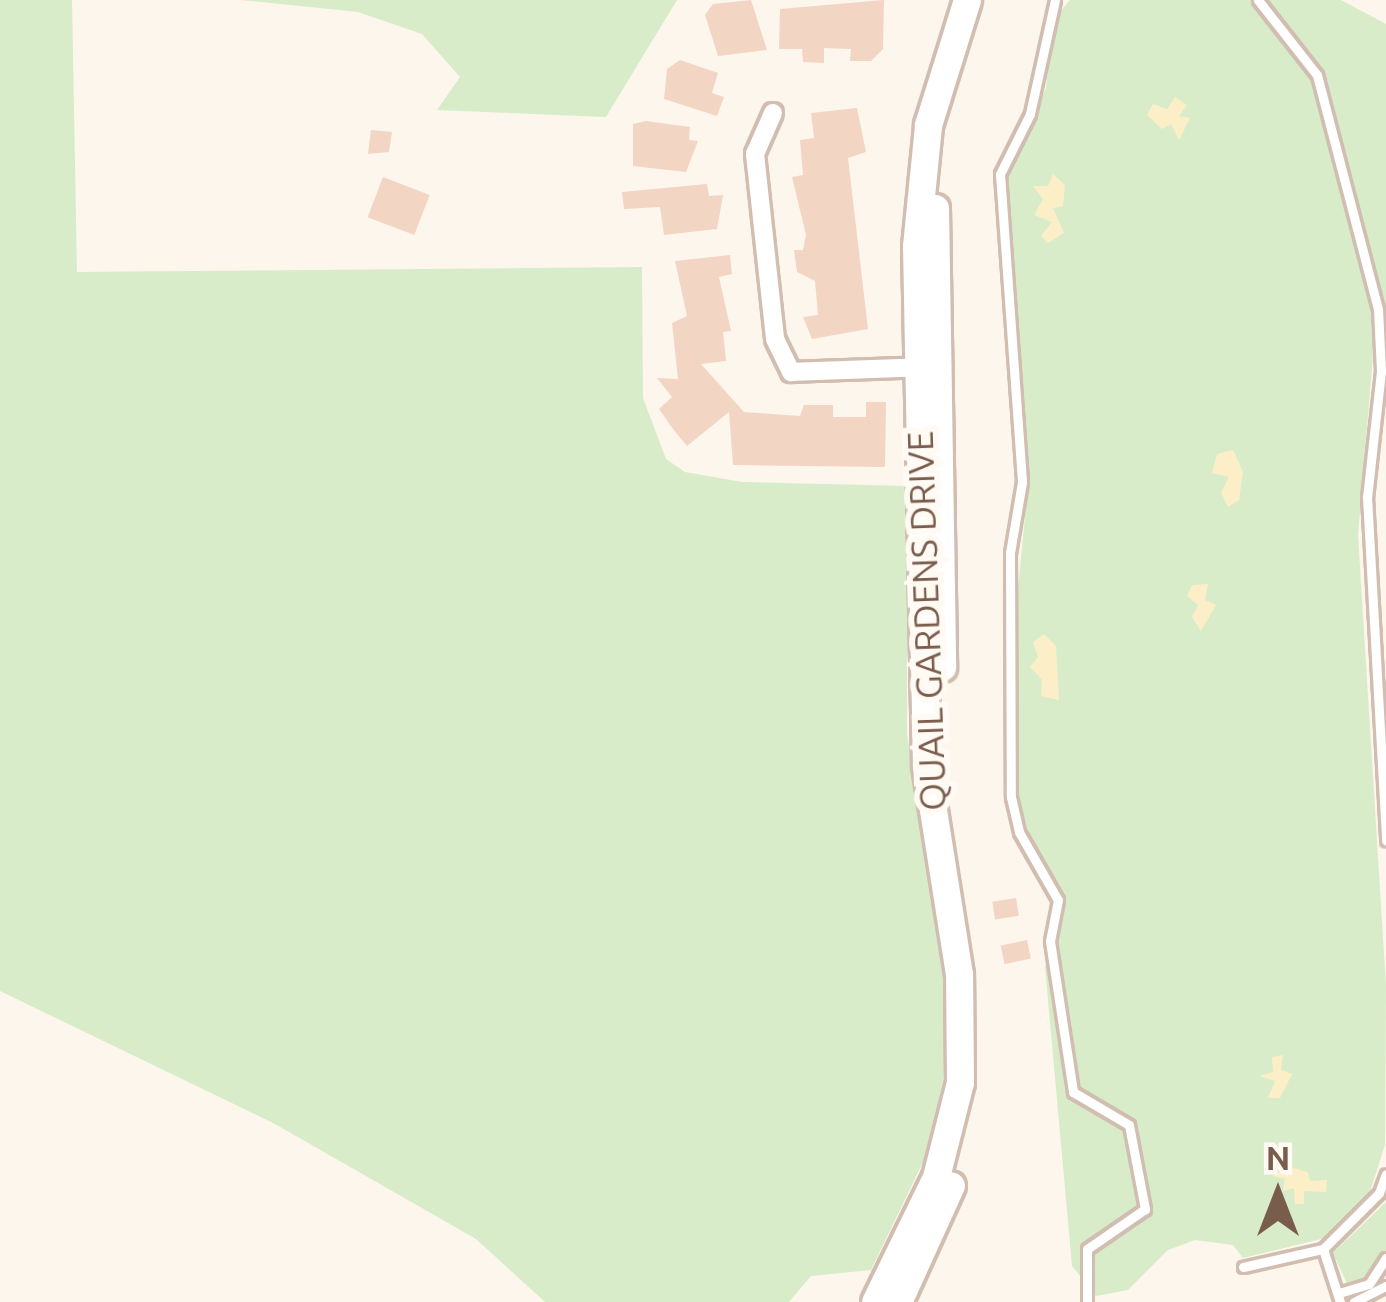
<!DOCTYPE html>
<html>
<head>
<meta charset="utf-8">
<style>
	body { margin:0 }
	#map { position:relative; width:1386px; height:1302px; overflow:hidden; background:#fdf6ec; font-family:Ubuntu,sans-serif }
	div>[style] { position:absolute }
	.green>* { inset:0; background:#d8ecc9 }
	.sand>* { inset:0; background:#fcefc7 }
	.building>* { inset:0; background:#f3d5c3; transform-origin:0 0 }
	.roads { filter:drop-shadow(3px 0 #d1beb0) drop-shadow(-3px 0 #d1beb0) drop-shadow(0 3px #d1beb0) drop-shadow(0 -3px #d1beb0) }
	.lane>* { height:9px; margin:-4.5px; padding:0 4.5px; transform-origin:4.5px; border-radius:4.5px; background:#fff }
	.street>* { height:18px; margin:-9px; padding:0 9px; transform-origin:9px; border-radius:9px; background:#fff }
	.secondary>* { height:27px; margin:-13.5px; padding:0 13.5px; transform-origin:13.5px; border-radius:13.5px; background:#fff }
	span { translate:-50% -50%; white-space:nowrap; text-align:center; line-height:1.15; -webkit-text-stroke:12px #fffaf3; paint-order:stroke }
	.street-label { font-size:36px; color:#7a5c4d }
	.north { position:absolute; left:1218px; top:1134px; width:120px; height:120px; -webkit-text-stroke:9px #fffaf3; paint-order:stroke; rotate:0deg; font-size:33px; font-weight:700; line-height:48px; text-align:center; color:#7a5c4d }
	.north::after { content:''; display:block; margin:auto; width:42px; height:54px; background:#7a5c4d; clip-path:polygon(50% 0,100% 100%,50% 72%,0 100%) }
</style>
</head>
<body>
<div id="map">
	<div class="green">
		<i style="clip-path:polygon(0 0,72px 0,77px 272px,642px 267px,643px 398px,666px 459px,685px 472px,742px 482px,907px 486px,907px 734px,944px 979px,946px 1069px,923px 1162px,871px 1270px,811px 1276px,789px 1302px,545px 1302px,476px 1239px,275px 1124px,0 991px)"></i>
		<i style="clip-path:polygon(241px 0,677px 0,606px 117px,437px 110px,460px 77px,422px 34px,358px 12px)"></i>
		<i style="clip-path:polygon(1070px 0,1341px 0,1386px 24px,1386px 312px,1376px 320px,1358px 535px,1386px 985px,1385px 1145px,1369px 1195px,1325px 1238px,1243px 1258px,1233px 1245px,1195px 1240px,1168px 1250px,1128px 1290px,1096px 1296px,1072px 1266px,1045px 967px,1058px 902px,1016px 801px,1010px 671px,1027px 496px,1006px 181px,1046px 88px,1053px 20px)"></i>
		<i style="clip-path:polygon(1386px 1202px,1386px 1253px,1366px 1280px,1348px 1286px,1333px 1253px)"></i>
	</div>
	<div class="sand">
		<i style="clip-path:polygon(1175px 97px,1187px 105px,1179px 116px,1190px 118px,1179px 140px,1171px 124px,1162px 129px,1147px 115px,1153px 104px,1167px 109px)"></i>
		<i style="clip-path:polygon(1053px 174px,1065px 185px,1063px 206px,1053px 208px,1064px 233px,1048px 243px,1041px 236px,1052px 222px,1034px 215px,1043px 199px,1033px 186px,1048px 186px)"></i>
		<i style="clip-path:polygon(1233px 450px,1243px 472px,1239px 500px,1228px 507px,1221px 493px,1229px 477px,1212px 473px,1217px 454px)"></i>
		<i style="clip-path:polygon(1192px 585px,1208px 584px,1205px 600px,1216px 605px,1201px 631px,1192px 617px,1198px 605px,1187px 596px)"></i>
		<i style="clip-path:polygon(1044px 634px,1056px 646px,1059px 700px,1041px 696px,1042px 680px,1030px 667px,1038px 657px,1033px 642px)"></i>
		<i style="clip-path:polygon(1283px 1055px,1281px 1070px,1292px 1074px,1280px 1098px,1268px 1098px,1275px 1081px,1259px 1076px,1273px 1072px,1272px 1057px)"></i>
		<i style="clip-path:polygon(1290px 1167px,1308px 1172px,1310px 1181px,1327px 1180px,1326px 1192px,1304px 1191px,1304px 1204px,1295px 1204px,1294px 1188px,1283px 1191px,1285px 1179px,1272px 1176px)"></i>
	</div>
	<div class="building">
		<i style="clip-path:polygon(751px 0,767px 50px,718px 56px,705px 15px,713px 4px)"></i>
		<i style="clip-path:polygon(884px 0,883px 49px,871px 61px,850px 61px,851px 49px,824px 48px,824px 63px,803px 62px,802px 49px,779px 49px,780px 9px)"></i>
		<i style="clip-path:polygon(680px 60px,718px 73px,712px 93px,724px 97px,717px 116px,664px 99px,667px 69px)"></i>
		<i style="clip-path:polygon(857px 108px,866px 152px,848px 158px,868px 329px,812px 339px,803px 317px,818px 315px,815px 281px,797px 272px,794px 250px,803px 250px,806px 235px,792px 177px,803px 175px,800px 140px,814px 138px,811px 113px)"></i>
		<i style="clip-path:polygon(646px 121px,690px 127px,689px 140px,698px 141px,686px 172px,633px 166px,633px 124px)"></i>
		<i style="clip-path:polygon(371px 130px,392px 132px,389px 152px,368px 154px)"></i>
		<i style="left:383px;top:177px;width:50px;height:43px;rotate:21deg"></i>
		<i style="clip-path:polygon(707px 184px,709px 196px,723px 195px,717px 229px,664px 235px,660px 207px,624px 209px,622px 192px)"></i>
		<i style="clip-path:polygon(730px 255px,732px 274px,719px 277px,731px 331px,723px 332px,726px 361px,701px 364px,744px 412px,800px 416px,804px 405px,833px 405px,833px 417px,866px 417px,866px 402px,886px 402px,885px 467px,733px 465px,729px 412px,687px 446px,673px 429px,659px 409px,672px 397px,657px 378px,678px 379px,672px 323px,687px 316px,675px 261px)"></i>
		<i style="left:1016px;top:898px;width:18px;height:24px;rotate:81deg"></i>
		<i style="left:1027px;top:940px;width:19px;height:27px;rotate:78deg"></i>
	</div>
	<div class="roads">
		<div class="lane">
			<i style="left:1055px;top:0;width:117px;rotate:102.4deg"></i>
			<i style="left:1030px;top:114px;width:67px;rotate:116.6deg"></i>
			<i style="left:1000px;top:174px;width:309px;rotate:85.9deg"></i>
			<i style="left:1022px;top:482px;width:72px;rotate:99.6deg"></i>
			<i style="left:1010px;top:553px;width:244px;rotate:89.8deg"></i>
			<i style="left:1011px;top:797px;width:36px;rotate:77deg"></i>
			<i style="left:1019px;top:832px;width:78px;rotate:60.2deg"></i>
			<i style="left:1058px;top:900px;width:42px;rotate:101deg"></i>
			<i style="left:1050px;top:941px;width:153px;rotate:81.3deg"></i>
			<i style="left:1073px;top:1092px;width:65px;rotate:30.5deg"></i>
			<i style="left:1129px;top:1125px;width:86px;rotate:79.2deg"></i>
			<i style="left:1145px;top:1209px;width:70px;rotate:145.4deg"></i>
			<i style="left:1087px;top:1249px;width:53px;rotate:90deg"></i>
			<i style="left:1258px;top:0;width:95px;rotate:51.8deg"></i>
			<i style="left:1317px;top:75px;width:242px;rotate:75.4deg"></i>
			<i style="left:1378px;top:309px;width:62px;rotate:87.2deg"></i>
			<i style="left:1381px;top:371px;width:127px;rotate:96.3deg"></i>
			<i style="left:1367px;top:497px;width:344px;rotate:86.8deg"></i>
			<i style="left:1323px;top:1249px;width:56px;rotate:72.2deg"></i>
			<i style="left:1243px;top:1267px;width:82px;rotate:-12.7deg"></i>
			<i style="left:1323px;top:1249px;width:79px;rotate:-45deg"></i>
			<i style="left:1379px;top:1193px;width:20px;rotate:-70deg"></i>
			<i style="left:1339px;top:1293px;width:31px;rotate:-17deg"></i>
			<i style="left:1369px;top:1284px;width:31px;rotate:-57deg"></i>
			<i style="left:1354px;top:1302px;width:36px;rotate:-27deg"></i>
		</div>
		<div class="street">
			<i style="left:773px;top:113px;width:45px;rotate:113.7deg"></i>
			<i style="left:755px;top:154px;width:186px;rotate:83.8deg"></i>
			<i style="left:775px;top:339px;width:37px;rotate:64deg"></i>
			<i style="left:791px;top:372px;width:135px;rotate:-2.1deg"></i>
		</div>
		<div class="secondary">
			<i style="left:935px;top:208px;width:459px;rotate:89.1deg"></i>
			<i style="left:875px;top:1302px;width:139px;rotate:-64deg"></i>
			<i style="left:936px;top:1177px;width:98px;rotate:-75.8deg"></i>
			<i style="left:960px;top:1082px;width:108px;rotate:-90.5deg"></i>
			<i style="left:959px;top:974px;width:212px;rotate:-99deg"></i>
			<i style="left:926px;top:765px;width:519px;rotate:-91.1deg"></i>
			<i style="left:916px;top:246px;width:122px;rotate:-84.3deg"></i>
			<i style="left:928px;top:125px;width:131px;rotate:-72.7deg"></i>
			<i style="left:898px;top:1302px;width:128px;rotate:-65.6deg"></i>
		</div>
	</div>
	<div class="street-label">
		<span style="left:926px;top:621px;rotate:-92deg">QUAIL GARDENS DRIVE</span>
	</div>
	<div class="north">N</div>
</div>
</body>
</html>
